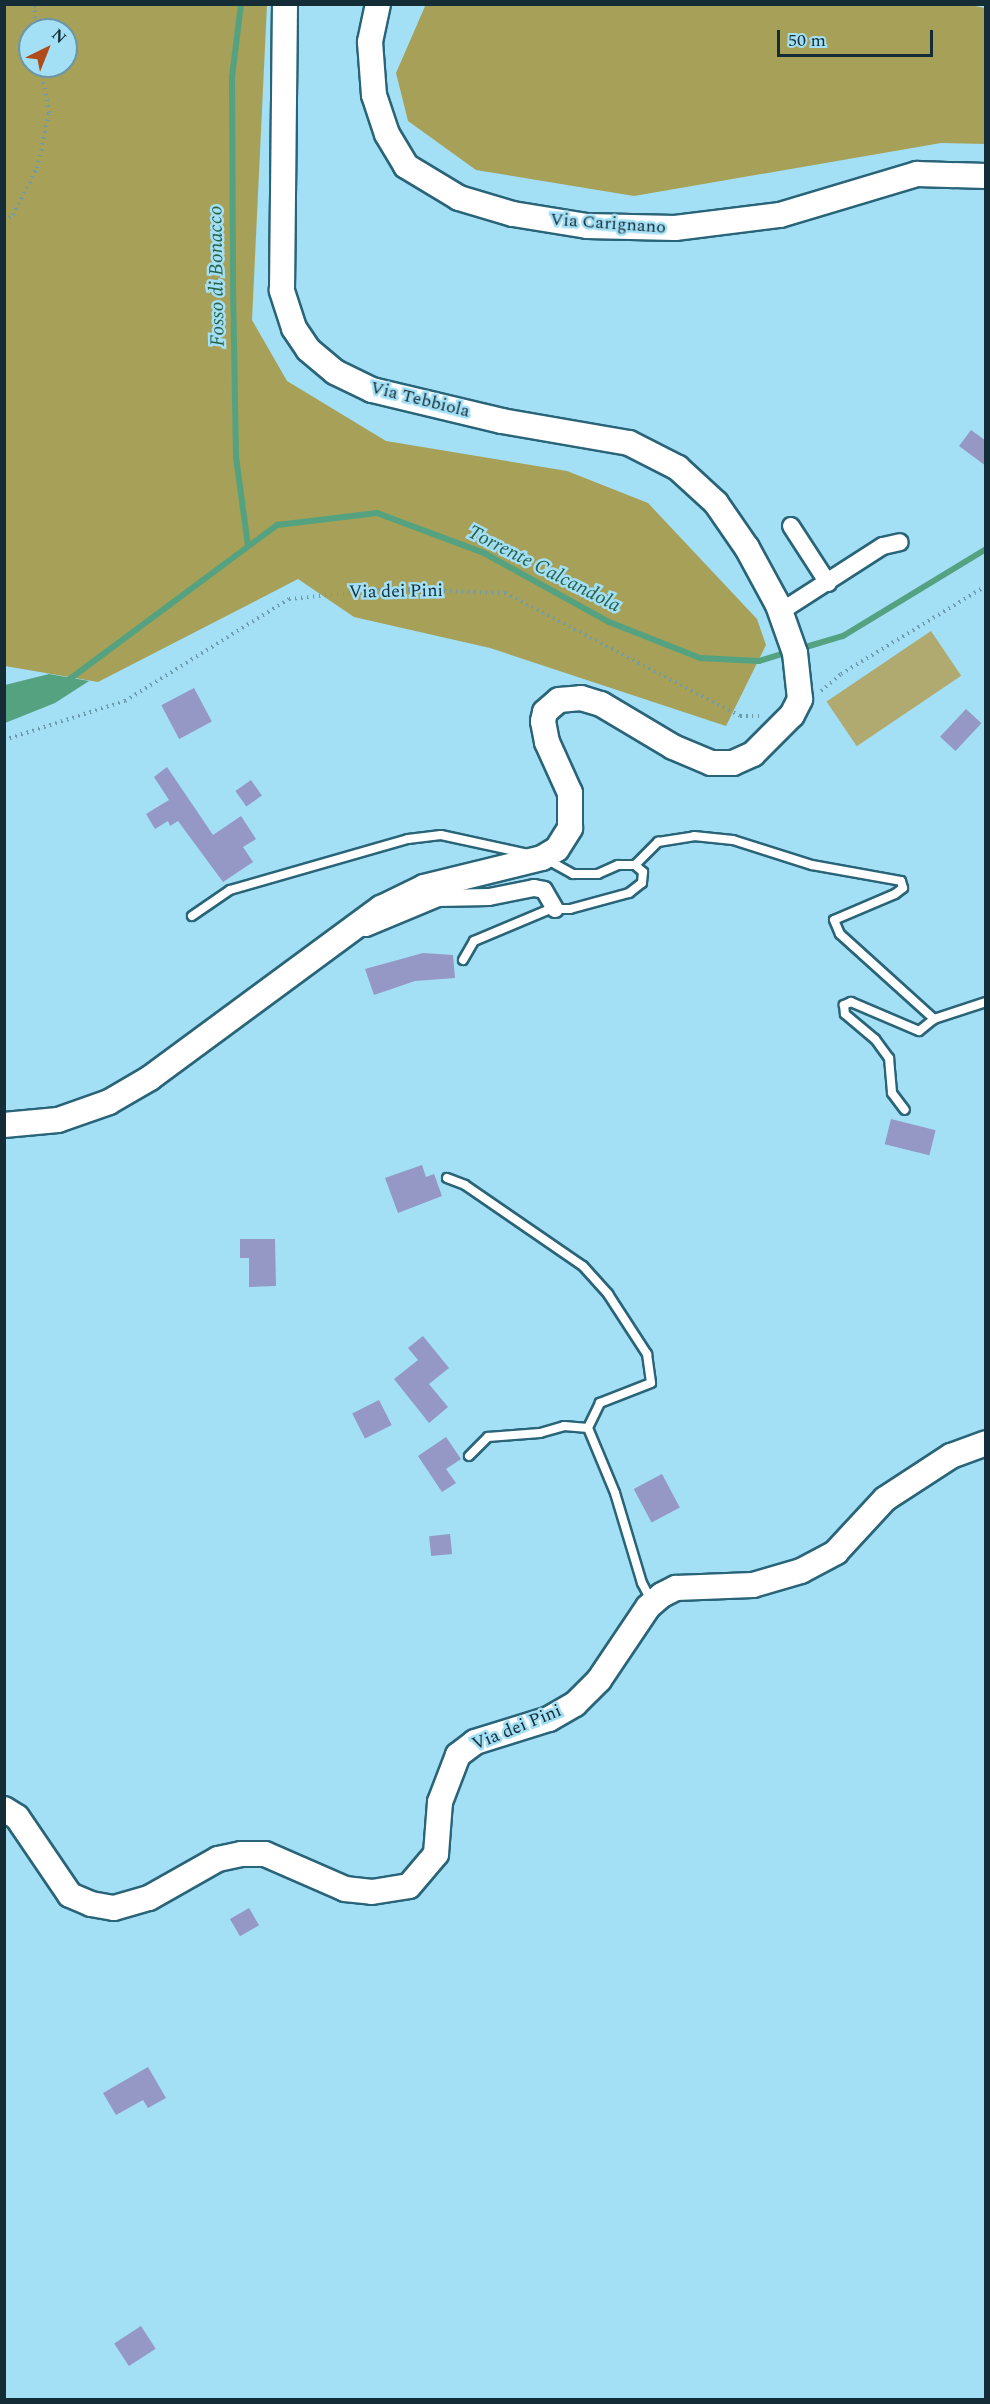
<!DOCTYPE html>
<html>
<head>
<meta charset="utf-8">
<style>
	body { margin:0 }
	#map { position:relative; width:990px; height:2404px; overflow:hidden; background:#a3dff5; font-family:Spectral,serif }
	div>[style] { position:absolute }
	.green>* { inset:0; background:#b0aa70; transform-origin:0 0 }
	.forest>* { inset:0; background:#a7a058 }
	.water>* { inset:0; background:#55a280 }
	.stream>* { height:6px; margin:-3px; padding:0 3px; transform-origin:3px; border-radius:3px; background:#55a280 }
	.building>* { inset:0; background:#9597c5; transform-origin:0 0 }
	.path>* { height:4px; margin-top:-2px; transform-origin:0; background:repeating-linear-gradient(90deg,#6d9bac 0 1.5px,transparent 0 6px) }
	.roads { filter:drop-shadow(2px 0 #2a6478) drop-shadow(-2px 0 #2a6478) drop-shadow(0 2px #2a6478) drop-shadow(0 -2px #2a6478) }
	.lane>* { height:8px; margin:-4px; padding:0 4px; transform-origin:4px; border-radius:4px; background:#fff }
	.street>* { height:16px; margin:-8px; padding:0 8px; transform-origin:8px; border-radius:8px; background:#fff }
	.secondary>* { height:24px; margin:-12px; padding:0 12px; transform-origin:12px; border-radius:12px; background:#fff }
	span { translate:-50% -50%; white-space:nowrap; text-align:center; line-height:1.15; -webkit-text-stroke:5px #a3dff5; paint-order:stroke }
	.street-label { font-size:18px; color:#142c35 }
	.water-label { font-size:20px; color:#276249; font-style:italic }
	.frame { position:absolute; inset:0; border:6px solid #142c35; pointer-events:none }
	.north { position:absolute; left:18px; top:18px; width:60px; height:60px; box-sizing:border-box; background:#a3dff5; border:2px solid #6a97a8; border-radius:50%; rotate:43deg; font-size:16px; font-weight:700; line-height:24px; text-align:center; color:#142c35 }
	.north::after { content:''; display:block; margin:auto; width:21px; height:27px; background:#b04c1a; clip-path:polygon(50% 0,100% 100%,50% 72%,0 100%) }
	.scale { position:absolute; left:777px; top:30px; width:156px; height:27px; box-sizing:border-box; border:3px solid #142c35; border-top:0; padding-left:8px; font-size:18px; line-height:21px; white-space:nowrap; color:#142c35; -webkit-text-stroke:4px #a3dff5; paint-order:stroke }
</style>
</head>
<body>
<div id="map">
	<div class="green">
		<i style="left:931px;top:631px;width:54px;height:126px;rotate:56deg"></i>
	</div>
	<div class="forest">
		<i style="clip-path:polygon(426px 4px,965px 4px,985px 8px,985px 144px,941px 143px,634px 196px,476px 170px,408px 121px,396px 73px)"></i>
		<i style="clip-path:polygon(evenodd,4px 5px,267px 5px,252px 320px,287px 381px,386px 441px,567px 471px,648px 503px,757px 619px,766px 645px,726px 726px,490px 648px,354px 617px,298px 579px,98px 682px,5px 666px,4px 5px,30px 30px,66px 30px,66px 66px,30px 66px,30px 30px)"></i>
	</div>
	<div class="water">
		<i style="clip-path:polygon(49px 674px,89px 681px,55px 703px,5px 723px,5px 685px)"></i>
	</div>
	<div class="stream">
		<i style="left:241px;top:4px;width:74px;rotate:97deg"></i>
		<i style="left:232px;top:77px;width:208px;rotate:89.7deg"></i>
		<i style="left:233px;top:285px;width:172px;rotate:89deg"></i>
		<i style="left:236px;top:457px;width:90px;rotate:82.3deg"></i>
		<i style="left:799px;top:649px;width:46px;rotate:-16.5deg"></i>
		<i style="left:843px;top:636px;width:167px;rotate:-31.3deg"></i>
		<i style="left:67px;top:681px;width:262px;rotate:-36.6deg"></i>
		<i style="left:277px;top:525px;width:101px;rotate:-6.8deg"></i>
		<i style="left:377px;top:513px;width:114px;rotate:20.5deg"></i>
		<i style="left:484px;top:553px;width:143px;rotate:28.9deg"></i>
		<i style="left:609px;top:622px;width:98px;rotate:21.6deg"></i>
		<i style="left:700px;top:658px;width:59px;rotate:2.9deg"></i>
		<i style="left:759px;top:661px;width:31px;rotate:-17deg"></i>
	</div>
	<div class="building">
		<i style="clip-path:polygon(971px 430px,986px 441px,986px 466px,959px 446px)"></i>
		<i style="left:194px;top:688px;width:38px;height:37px;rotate:62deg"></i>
		<i style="left:966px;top:709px;width:21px;height:38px;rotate:43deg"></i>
		<i style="clip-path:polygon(167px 767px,213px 835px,241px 816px,256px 839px,243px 847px,253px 862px,223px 882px,178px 821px,170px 826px,168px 821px,155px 829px,146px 814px,169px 800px,154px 777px)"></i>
		<i style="left:251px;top:780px;width:19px;height:19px;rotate:55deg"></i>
		<i style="clip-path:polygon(423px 953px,453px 955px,455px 978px,415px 981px,374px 995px,365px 969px)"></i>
		<i style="left:891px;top:1119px;width:46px;height:26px;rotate:14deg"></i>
		<i style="clip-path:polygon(422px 1165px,426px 1177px,434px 1174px,442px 1196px,398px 1213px,385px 1178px)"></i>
		<i style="clip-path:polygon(240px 1239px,275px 1239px,276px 1286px,249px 1287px,249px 1258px,240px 1258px)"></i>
		<i style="clip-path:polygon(423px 1336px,449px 1368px,429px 1384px,448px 1407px,429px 1423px,394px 1379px,418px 1360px,408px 1348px)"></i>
		<i style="left:379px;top:1400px;width:28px;height:30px;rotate:63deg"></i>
		<i style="clip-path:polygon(446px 1437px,461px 1459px,446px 1469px,456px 1483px,442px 1492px,418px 1456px)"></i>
		<i style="left:662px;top:1474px;width:38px;height:32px;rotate:62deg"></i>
		<i style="left:450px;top:1534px;width:20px;height:21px;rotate:84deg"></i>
		<i style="left:249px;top:1908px;width:20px;height:22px;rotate:60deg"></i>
		<i style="clip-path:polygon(148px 2067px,166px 2098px,148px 2108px,143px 2100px,116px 2115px,103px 2093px)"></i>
		<i style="left:141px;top:2326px;width:27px;height:32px;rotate:57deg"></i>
	</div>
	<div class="path">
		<i style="left:36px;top:30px;width:23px;rotate:-95deg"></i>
		<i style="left:34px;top:7px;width:5px;rotate:-37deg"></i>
		<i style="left:4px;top:221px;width:11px;rotate:-34deg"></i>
		<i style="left:13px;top:215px;width:53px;rotate:-62.9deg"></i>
		<i style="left:37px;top:168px;width:56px;rotate:-77.7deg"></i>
		<i style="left:49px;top:113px;width:48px;rotate:-99.7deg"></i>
		<i style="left:821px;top:691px;width:26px;rotate:-40deg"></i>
		<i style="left:841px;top:674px;width:170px;rotate:-31.3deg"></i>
		<i style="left:4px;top:740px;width:127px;rotate:-17.9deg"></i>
		<i style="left:125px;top:701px;width:193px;rotate:-31.9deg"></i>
		<i style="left:289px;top:599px;width:96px;rotate:-6deg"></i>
		<i style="left:384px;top:589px;width:121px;rotate:1.9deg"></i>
		<i style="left:505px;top:593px;width:265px;rotate:27.6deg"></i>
		<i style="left:740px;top:716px;width:19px"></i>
	</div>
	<div class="roads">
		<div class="lane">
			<i style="left:635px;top:865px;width:33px;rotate:-45deg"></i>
			<i style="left:658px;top:842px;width:36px;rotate:-9deg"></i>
			<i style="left:694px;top:836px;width:39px;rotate:6deg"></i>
			<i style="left:733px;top:840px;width:83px;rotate:17.6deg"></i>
			<i style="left:812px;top:865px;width:90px;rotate:10.2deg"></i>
			<i style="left:901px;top:881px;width:7px;rotate:74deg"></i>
			<i style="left:903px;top:888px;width:10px;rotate:143deg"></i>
			<i style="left:895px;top:894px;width:66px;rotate:156.9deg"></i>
			<i style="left:834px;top:920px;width:15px;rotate:67deg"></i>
			<i style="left:840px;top:934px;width:127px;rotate:42.1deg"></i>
			<i style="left:934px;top:1019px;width:19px;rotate:141deg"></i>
			<i style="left:919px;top:1031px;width:74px;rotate:-156.9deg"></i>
			<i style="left:851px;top:1002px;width:8px;rotate:157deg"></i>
			<i style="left:844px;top:1005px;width:9px;rotate:84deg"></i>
			<i style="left:845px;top:1014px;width:39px;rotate:40deg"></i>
			<i style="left:875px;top:1039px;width:24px;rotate:54deg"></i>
			<i style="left:889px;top:1058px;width:35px;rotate:85deg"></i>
			<i style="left:892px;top:1093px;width:21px;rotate:53deg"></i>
			<i style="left:192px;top:916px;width:46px;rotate:-34.4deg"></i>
			<i style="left:230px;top:890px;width:185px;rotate:-16deg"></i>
			<i style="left:408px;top:839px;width:33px;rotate:-7deg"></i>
			<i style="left:441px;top:835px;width:89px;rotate:12.3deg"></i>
			<i style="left:463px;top:960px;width:22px;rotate:-60deg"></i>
			<i style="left:474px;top:941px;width:82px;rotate:-22.8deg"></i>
			<i style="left:550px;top:909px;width:20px"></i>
			<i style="left:570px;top:909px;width:61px;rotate:-15.2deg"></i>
			<i style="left:629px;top:893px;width:16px;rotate:-38deg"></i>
			<i style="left:642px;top:883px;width:11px;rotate:-85deg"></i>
			<i style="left:643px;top:872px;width:11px;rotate:-139deg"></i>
			<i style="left:635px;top:865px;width:17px;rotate:180deg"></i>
			<i style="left:618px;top:865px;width:22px;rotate:156deg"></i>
			<i style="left:598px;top:874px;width:25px;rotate:180deg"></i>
			<i style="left:573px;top:874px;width:31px;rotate:-151deg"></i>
			<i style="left:934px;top:1019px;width:55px;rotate:-18.1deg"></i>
			<i style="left:447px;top:1178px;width:19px;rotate:21deg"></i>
			<i style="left:465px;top:1185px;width:143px;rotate:34.5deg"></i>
			<i style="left:583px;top:1266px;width:38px;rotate:48deg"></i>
			<i style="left:608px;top:1294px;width:72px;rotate:57deg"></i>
			<i style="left:647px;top:1354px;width:29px;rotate:82deg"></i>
			<i style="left:651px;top:1383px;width:55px;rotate:158.6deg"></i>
			<i style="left:600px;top:1403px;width:28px;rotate:116deg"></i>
			<i style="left:588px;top:1428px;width:70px;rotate:67.4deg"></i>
			<i style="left:615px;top:1493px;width:94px;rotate:73.3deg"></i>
			<i style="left:642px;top:1583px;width:19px;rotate:62deg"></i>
			<i style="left:469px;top:1456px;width:27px;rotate:-45deg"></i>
			<i style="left:488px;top:1437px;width:52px;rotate:-4.4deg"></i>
			<i style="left:540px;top:1433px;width:25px;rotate:-16deg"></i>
			<i style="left:564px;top:1426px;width:24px;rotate:5deg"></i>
		</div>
		<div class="street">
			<i style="left:791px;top:526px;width:68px;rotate:57deg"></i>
			<i style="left:780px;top:612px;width:122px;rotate:-32.7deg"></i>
			<i style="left:883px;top:546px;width:17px;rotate:-13deg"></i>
			<i style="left:366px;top:928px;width:78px;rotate:-22.6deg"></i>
			<i style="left:438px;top:898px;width:51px;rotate:-1.1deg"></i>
			<i style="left:489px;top:897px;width:46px;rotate:-11.3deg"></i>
			<i style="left:534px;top:888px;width:10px;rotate:11deg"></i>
			<i style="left:544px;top:890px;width:22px;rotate:60deg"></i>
		</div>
		<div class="secondary">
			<i style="left:378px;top:4px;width:39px;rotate:102deg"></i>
			<i style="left:370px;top:42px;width:53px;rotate:85.7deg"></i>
			<i style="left:374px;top:95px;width:41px;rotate:71.6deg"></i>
			<i style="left:387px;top:134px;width:37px;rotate:59deg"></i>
			<i style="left:406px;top:166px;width:62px;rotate:31.1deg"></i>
			<i style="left:459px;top:198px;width:56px;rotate:16.5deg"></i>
			<i style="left:513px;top:214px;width:75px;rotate:9.2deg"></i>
			<i style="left:587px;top:226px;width:88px;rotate:1.3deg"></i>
			<i style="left:675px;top:228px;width:106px;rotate:-7.1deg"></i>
			<i style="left:780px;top:215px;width:143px;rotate:-16.7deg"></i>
			<i style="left:917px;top:174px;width:69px;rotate:1.7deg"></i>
			<i style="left:4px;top:1125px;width:54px;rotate:-5.3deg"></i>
			<i style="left:58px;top:1120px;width:54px;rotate:-19.4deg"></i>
			<i style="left:109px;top:1102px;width:48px;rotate:-30.3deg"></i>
			<i style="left:150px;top:1078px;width:287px;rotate:-36.4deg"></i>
			<i style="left:381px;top:908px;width:48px;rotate:-26deg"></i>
			<i style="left:424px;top:887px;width:122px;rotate:-13.8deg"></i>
			<i style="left:542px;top:858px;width:17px;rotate:-31deg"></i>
			<i style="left:557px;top:849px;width:25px;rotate:-58deg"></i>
			<i style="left:570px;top:828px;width:35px;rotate:-90deg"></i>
			<i style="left:570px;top:793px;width:56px;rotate:-114.3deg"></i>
			<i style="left:547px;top:742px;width:21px;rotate:-101deg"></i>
			<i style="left:543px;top:721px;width:9px;rotate:-77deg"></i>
			<i style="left:545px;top:712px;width:18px;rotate:-41deg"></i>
			<i style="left:559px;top:700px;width:22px;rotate:-5deg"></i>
			<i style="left:581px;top:698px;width:21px;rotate:17deg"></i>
			<i style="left:601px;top:704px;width:84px;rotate:30.8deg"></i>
			<i style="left:673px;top:747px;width:41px;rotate:22.8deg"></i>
			<i style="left:711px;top:763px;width:22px"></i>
			<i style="left:733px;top:763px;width:22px;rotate:-24deg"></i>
			<i style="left:753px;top:754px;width:55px;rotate:-45deg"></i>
			<i style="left:792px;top:715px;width:18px;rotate:-63deg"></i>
			<i style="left:800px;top:699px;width:46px;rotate:-96.2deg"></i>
			<i style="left:795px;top:653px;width:51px;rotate:-109.5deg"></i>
			<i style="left:778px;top:605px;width:65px;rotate:-118.5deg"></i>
			<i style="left:747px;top:548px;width:55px;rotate:-124.6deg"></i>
			<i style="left:716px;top:503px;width:52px;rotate:-137.4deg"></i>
			<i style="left:678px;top:468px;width:55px;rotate:-153deg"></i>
			<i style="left:629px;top:443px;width:129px;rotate:-170.2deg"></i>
			<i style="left:502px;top:421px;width:134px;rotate:-166.6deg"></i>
			<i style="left:372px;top:390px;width:41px;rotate:-154.1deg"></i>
			<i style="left:335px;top:372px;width:35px;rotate:-140deg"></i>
			<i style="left:308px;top:349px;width:25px;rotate:-124deg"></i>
			<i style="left:294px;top:328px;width:40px;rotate:-108deg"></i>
			<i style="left:282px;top:290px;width:286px;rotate:-89.4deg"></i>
			<i style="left:4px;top:1809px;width:15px;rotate:32deg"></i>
			<i style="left:17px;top:1817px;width:94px;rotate:55.8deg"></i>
			<i style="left:70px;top:1895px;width:23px;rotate:23deg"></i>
			<i style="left:91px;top:1904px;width:23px;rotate:10deg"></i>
			<i style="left:114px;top:1908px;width:36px;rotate:-16deg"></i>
			<i style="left:149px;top:1898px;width:79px;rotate:-29.5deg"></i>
			<i style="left:218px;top:1859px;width:24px;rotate:-12deg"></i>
			<i style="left:241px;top:1854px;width:24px"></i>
			<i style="left:265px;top:1854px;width:87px;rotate:23.6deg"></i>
			<i style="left:345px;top:1889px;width:27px;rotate:6deg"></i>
			<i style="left:372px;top:1892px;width:37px;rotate:-9deg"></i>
			<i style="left:409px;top:1886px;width:42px;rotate:-49.8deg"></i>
			<i style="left:436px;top:1854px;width:52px;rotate:-85.6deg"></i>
			<i style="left:440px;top:1802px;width:50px;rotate:-69deg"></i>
			<i style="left:458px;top:1755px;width:21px;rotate:-37deg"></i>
			<i style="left:475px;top:1742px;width:77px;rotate:-17.3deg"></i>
			<i style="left:549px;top:1719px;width:30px;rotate:-30deg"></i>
			<i style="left:575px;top:1704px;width:34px;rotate:-45deg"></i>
			<i style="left:599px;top:1680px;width:88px;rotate:-56.1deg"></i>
			<i style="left:648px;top:1607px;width:18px;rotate:-41deg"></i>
			<i style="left:662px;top:1595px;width:16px;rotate:-27deg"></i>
			<i style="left:676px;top:1588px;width:77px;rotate:-2.2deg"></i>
			<i style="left:753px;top:1585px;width:50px;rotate:-16.3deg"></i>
			<i style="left:801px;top:1571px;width:40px;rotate:-28deg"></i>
			<i style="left:836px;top:1552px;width:72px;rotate:-47.2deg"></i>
			<i style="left:885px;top:1499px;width:79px;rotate:-33.1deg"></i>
			<i style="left:951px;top:1456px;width:37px;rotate:-20deg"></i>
		</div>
	</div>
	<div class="street-label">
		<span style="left:608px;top:224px;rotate:4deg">Via Carignano</span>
		<span style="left:420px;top:400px;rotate:14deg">Via Tebbiola</span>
		<span style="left:396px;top:592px;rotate:-1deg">Via dei Pini</span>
		<span style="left:517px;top:1728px;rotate:-22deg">Via dei Pini</span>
	</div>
	<div class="water-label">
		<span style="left:217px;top:276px;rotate:-91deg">Fosso di Bonacco</span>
		<span style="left:544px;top:569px;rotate:27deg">Torrente Calcandola</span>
	</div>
	<div class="frame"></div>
	<div class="north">N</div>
	<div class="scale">50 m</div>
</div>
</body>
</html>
